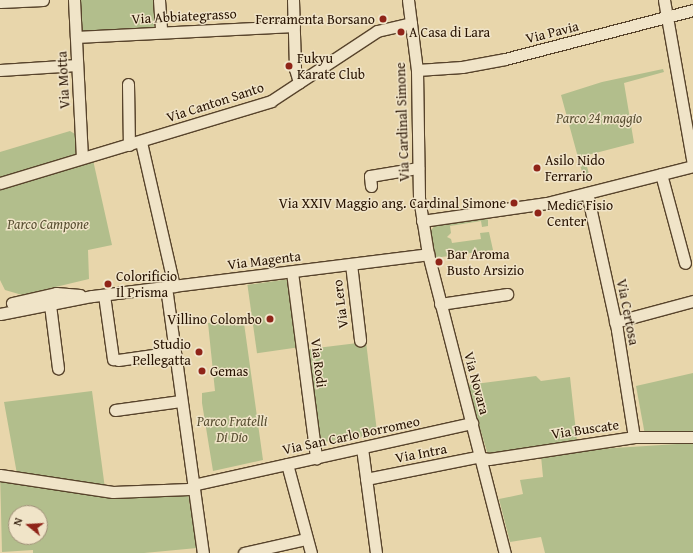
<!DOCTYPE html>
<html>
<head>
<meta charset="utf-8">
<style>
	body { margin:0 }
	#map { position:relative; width:693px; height:553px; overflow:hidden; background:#e8d6ab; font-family:"Gentium Book Plus",serif }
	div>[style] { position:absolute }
	.green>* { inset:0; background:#b2be8c; transform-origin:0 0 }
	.roads { filter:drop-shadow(1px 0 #57432b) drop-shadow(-1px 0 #57432b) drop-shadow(0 1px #57432b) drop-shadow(0 -1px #57432b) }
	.minor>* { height:11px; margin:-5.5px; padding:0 5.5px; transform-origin:5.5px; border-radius:5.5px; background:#f0e4c8 }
	.dots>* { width:11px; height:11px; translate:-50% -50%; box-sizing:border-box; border:2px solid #f0e4c8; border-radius:50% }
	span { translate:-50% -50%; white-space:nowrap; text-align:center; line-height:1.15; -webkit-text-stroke:3px #f0e4c8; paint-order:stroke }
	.street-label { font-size:14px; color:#271200 }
	.poi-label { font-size:14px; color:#271200 }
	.right { translate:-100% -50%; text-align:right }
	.left { translate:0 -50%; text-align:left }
	.park-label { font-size:14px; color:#584e31; font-style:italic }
	.north { position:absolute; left:8px; top:505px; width:40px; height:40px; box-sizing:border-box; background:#f0e4c8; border:1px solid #a09078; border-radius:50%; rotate:288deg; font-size:11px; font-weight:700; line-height:16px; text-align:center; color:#271200 }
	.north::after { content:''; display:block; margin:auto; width:14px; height:18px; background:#8f2418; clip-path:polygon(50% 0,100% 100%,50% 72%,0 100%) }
</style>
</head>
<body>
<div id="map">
	<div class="green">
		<i style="left:80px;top:0;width:74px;height:31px"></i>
		<i style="clip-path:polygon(663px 69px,664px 72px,624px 83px,634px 143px,584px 156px,591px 181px,585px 183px,561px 95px,602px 82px)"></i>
		<i style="clip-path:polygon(70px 131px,75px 134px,76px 154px,0 178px,0 152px)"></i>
		<i style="clip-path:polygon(93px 160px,112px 245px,88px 250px,89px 279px,22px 295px,5px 290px,0 280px,0 188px)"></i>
		<i style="clip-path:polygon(484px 216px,488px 220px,488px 226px,482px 227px,481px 221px,450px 226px,451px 233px,447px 237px,451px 239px,452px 243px,481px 239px,480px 233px,489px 232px,493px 250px,434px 258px,428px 234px,436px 224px)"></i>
		<i style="left:289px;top:279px;width:69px;height:42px;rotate:82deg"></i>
		<i style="clip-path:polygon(230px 321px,244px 323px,263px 460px,213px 471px,202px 403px,202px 393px,215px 391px,208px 323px)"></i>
		<i style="left:366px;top:342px;width:94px;height:62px;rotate:83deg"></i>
		<i style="clip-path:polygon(693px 373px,693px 432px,645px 435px,636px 386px)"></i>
		<i style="clip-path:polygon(536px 376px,541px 381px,570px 377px,577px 441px,488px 455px,467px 385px)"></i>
		<i style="clip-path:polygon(evenodd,92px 391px,106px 496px,150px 497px,188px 493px,197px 548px,144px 553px,33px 553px,33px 550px,2px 552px,0 471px,17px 474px,4px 402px,92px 391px,16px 513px,40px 513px,40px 537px,16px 537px,16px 513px)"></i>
		<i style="clip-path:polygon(693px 443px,693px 553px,545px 553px,541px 537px,510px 542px,499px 499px,523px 494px,520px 480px,543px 477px,541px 456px,599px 449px)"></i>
	</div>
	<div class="roads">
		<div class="minor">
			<i style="left:74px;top:0;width:158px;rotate:87.1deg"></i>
			<i style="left:159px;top:0;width:32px;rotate:86deg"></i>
			<i style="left:293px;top:0;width:69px;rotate:88.3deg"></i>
			<i style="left:295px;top:69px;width:14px;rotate:73deg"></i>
			<i style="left:408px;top:0;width:71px;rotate:82.7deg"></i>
			<i style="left:417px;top:70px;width:128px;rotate:89.1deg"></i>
			<i style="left:419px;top:198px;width:57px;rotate:80.9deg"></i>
			<i style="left:428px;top:254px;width:309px;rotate:75.6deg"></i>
			<i style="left:664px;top:0;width:167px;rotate:80deg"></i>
			<i style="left:0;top:2px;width:43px;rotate:-2.7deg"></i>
			<i style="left:76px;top:37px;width:218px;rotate:-2.9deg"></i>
			<i style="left:0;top:70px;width:77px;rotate:-3.7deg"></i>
			<i style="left:417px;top:70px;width:45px;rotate:-3.8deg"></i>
			<i style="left:462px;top:67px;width:44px;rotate:-10.5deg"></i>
			<i style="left:505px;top:59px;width:194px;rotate:-14.6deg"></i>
			<i style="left:128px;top:84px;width:61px;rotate:89.1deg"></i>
			<i style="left:141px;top:142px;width:148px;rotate:77.1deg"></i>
			<i style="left:661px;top:174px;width:92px;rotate:74.9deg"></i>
			<i style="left:0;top:183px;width:283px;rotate:-16.8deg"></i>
			<i style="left:271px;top:101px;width:127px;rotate:-33.4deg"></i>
			<i style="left:377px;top:31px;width:35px;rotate:-13deg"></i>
			<i style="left:371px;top:186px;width:10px;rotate:-96deg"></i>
			<i style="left:370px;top:176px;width:49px;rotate:-9.5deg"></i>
			<i style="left:587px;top:193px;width:140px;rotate:77.6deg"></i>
			<i style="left:617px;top:330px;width:108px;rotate:81deg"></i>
			<i style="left:422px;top:221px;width:126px;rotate:-8.2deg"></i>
			<i style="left:547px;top:203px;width:151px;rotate:-14.2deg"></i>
			<i style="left:351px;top:264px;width:77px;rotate:83.2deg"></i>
			<i style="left:292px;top:272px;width:188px;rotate:82.6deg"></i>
			<i style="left:166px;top:287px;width:269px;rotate:82.1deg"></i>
			<i style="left:104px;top:295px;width:65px;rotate:82deg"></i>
			<i style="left:49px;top:297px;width:72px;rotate:82.8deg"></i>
			<i style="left:12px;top:303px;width:45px;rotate:-12.8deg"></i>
			<i style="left:56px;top:293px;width:24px;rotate:5deg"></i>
			<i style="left:440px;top:304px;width:68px;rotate:-8.5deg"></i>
			<i style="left:0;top:314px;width:94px;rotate:-11.1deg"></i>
			<i style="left:92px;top:296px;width:339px;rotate:-7.1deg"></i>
			<i style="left:615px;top:322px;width:81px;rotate:-15.1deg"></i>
			<i style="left:118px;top:360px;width:57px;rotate:-8.1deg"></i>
			<i style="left:115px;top:410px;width:66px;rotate:-7.9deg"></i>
			<i style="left:362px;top:448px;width:106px;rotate:82.4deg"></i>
			<i style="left:287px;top:464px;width:92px;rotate:74.9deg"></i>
			<i style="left:0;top:475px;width:114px;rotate:8.6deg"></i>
			<i style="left:113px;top:492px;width:76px;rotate:-2.3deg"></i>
			<i style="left:189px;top:489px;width:9px;rotate:-32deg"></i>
			<i style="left:197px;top:484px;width:282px;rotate:-12.5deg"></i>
			<i style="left:366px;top:479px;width:112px;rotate:-11.3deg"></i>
			<i style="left:476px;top:457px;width:13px;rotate:9deg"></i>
			<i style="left:489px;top:459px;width:147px;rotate:-8.6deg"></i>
			<i style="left:634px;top:437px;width:59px"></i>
			<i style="left:244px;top:553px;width:64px;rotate:-12.7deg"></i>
		</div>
	</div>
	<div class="dots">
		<i style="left:383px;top:19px;background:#8f2418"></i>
		<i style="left:401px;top:32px;background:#8f2418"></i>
		<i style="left:289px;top:66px;background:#8f2418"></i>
		<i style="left:537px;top:168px;background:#8f2418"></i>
		<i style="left:514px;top:203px;background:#8f2418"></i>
		<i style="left:538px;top:213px;background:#8f2418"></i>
		<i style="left:439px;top:262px;background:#8f2418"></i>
		<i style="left:108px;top:284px;background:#8f2418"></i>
		<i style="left:270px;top:319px;background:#8f2418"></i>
		<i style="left:199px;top:352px;background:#8f2418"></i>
		<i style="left:202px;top:371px;background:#8f2418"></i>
	</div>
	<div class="street-label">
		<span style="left:184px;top:16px;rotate:-3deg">Via Abbiategrasso</span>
		<span style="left:552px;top:32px;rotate:-14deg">Via Pavia</span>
		<span style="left:63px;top:80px;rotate:-93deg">Via Motta</span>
		<span style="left:215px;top:102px;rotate:-18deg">Via Canton Santo</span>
		<span style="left:402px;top:122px;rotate:-92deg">Via Cardinal Simone</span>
		<span style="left:264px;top:260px;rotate:-7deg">Via Magenta</span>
		<span style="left:340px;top:304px;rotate:-97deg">Via Lero</span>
		<span style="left:628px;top:312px;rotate:79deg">Via Certosa</span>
		<span style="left:319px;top:363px;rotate:83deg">Via Rodi</span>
		<span style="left:477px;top:383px;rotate:75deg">Via Novara</span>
		<span style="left:585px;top:429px;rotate:-8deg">Via Buscate</span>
		<span style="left:351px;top:435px;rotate:-12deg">Via San Carlo Borromeo</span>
		<span style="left:421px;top:453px;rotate:-11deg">Via Intra</span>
	</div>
	<div class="poi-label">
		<span class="right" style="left:375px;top:19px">Ferramenta Borsano</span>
		<span class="left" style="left:409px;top:32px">A Casa di Lara</span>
		<span class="left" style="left:297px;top:66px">Fukyu<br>Karate Club</span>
		<span class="left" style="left:545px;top:168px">Asilo Nido<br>Ferrario</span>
		<span class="right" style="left:506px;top:203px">Via XXIV Maggio ang. Cardinal Simone</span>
		<span class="left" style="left:547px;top:213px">Medic Fisio<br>Center</span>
		<span class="left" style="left:447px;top:262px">Bar Aroma<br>Busto Arsizio</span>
		<span class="left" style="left:116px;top:284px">Colorificio<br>Il Prisma</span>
		<span class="right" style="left:262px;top:319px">Villino Colombo</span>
		<span class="right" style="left:191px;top:352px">Studio<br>Pellegatta</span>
		<span class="left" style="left:210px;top:371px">Gemas</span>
	</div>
	<div class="park-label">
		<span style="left:599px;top:118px">Parco 24 maggio</span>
		<span style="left:48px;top:224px">Parco Campone</span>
		<span style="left:232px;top:429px">Parco Fratelli<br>Di Dio</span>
	</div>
	<div class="north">N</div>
</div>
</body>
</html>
